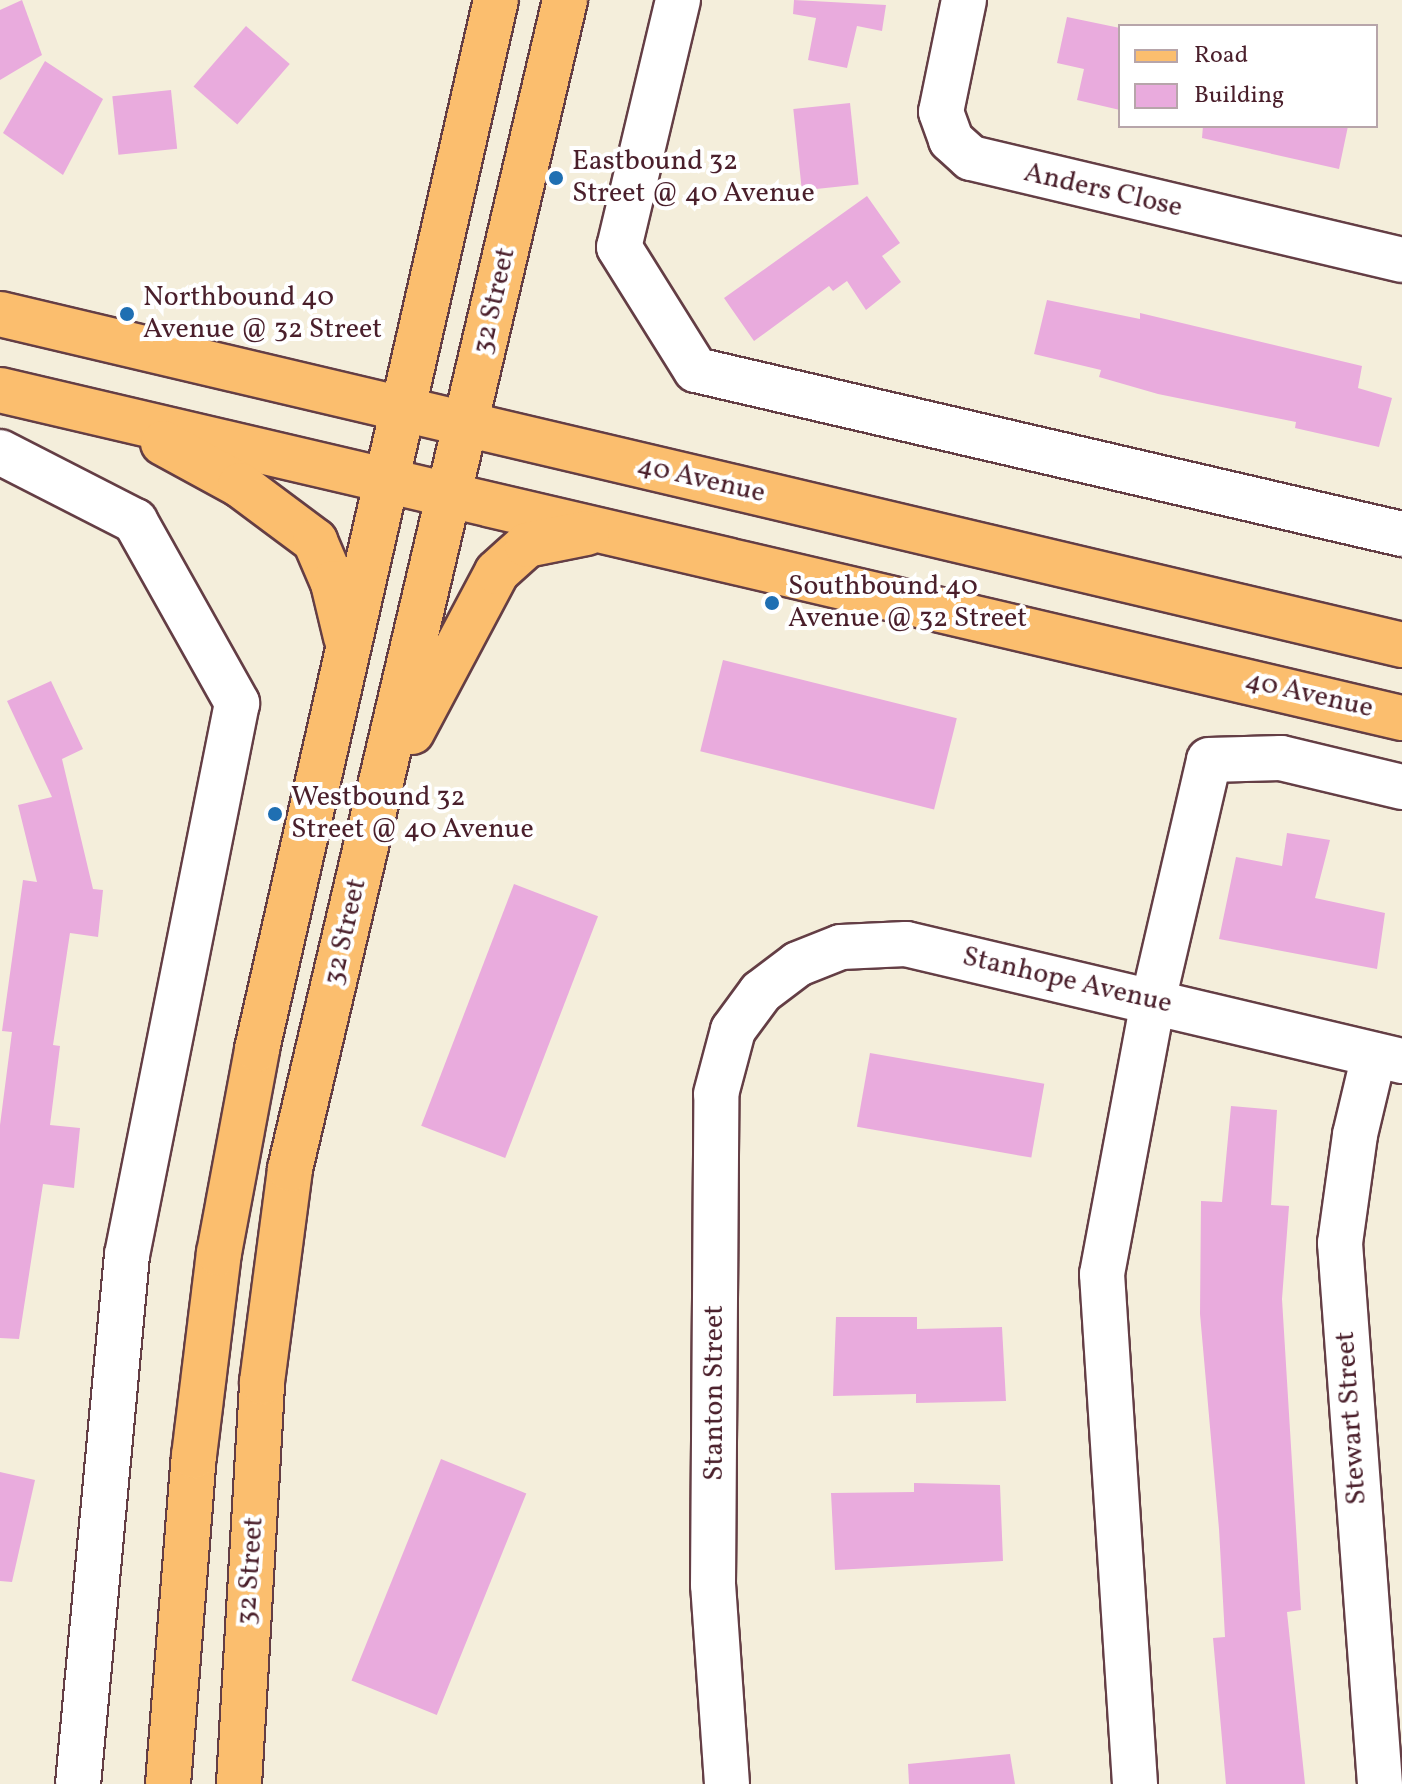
<!DOCTYPE html>
<html>
<head>
<meta charset="utf-8">
<style>
	body { margin:0 }
	#map { position:relative; width:1402px; height:1784px; overflow:hidden; background:#f4eedb; font-family:Vollkorn,serif }
	div>[style] { position:absolute }
	.building>* { inset:0; background:#e9abdd; transform-origin:0 0 }
	.roads { filter:drop-shadow(2px 0 #643e45) drop-shadow(-2px 0 #643e45) drop-shadow(0 2px #643e45) drop-shadow(0 -2px #643e45) }
	.minor>* { height:44px; margin:-22px; padding:0 22px; transform-origin:22px; border-radius:22px; background:#fff }
	.major>* { height:44px; margin:-22px; padding:0 22px; transform-origin:22px; border-radius:22px; background:#fbbe6e }
	.dots>* { width:22px; height:22px; translate:-50% -50%; box-sizing:border-box; border:4px solid #fff; border-radius:50% }
	span { translate:-50% -50%; white-space:nowrap; text-align:center; line-height:1.15; -webkit-text-stroke:8px #fff; paint-order:stroke }
	.poi-label { font-size:28px; color:#4a1f2b }
	.left { translate:0 -50%; text-align:left }
	.street-label { font-size:28px; color:#4a1f2b }
	.legend { position:absolute; left:1118px; top:24px; width:260px; height:104px; box-sizing:border-box; background:#fff; border:2px solid #b7a5aa; margin:0; padding:10px 14px; list-style:none; font-size:24px; color:#4a1f2b }
	.legend li { display:flex; align-items:center; gap:16px; height:40px }
	.legend b { width:40px; border:2px solid #b7a5aa }
</style>
</head>
<body>
<div id="map">
	<div class="building">
		<i style="clip-path:polygon(22px 0,42px 55px,0 80px,0 10px)"></i>
		<i style="clip-path:polygon(794px 0,886px 5px,882px 31px,857px 26px,847px 68px,808px 60px,816px 18px,793px 14px)"></i>
		<i style="clip-path:polygon(1067px 17px,1120px 28px,1120px 110px,1077px 100px,1084px 69px,1057px 63px)"></i>
		<i style="left:246px;top:26px;width:58px;height:80px;rotate:41deg"></i>
		<i style="clip-path:polygon(45px 61px,103px 99px,63px 175px,3px 133px)"></i>
		<i style="left:171px;top:90px;width:59px;height:59px;rotate:84deg"></i>
		<i style="left:850px;top:103px;width:82px;height:57px;rotate:84deg"></i>
		<i style="clip-path:polygon(1203px 126px,1348px 126px,1339px 169px,1202px 138px)"></i>
		<i style="clip-path:polygon(867px 196px,900px 243px,882px 256px,901px 282px,866px 310px,847px 281px,833px 291px,829px 286px,754px 341px,724px 298px)"></i>
		<i style="clip-path:polygon(1047px 300px,1140px 319px,1140px 313px,1362px 366px,1358px 388px,1392px 398px,1379px 447px,1295px 428px,1296px 422px,1158px 394px,1099px 377px,1101px 370px,1034px 354px)"></i>
		<i style="left:723px;top:660px;width:241px;height:94px;rotate:14deg"></i>
		<i style="clip-path:polygon(51px 681px,83px 749px,62px 759px,93px 889px,103px 890px,98px 937px,70px 933px,53px 1045px,60px 1046px,50px 1125px,80px 1128px,74px 1188px,43px 1184px,19px 1339px,0 1338px,0 1125px,12px 1032px,2px 1031px,23px 880px,37px 882px,18px 805px,52px 797px,7px 701px)"></i>
		<i style="clip-path:polygon(1287px 833px,1330px 840px,1315px 898px,1385px 913px,1377px 969px,1219px 939px,1236px 857px,1282px 866px)"></i>
		<i style="left:514px;top:884px;width:90px;height:259px;rotate:21deg"></i>
		<i style="left:870px;top:1053px;width:177px;height:75px;rotate:10deg"></i>
		<i style="clip-path:polygon(1231px 1106px,1277px 1110px,1271px 1205px,1289px 1206px,1282px 1299px,1301px 1610px,1287px 1612px,1305px 1784px,1226px 1784px,1213px 1638px,1225px 1637px,1219px 1529px,1200px 1314px,1201px 1201px,1222px 1202px)"></i>
		<i style="clip-path:polygon(836px 1317px,917px 1317px,917px 1329px,1002px 1327px,1006px 1401px,916px 1403px,916px 1394px,833px 1396px)"></i>
		<i style="left:441px;top:1459px;width:92px;height:239px;rotate:22deg"></i>
		<i style="clip-path:polygon(0 1472px,35px 1480px,12px 1582px,0 1581px)"></i>
		<i style="clip-path:polygon(914px 1483px,1000px 1485px,1003px 1561px,835px 1570px,831px 1493px,914px 1492px)"></i>
		<i style="clip-path:polygon(1010px 1754px,1015px 1784px,909px 1784px,908px 1764px)"></i>
	</div>
	<div class="roads">
		<div class="minor">
			<i style="left:678px;top:0;width:254px;rotate:103.4deg"></i>
			<i style="left:619px;top:247px;width:145px;rotate:58deg"></i>
			<i style="left:696px;top:370px;width:725px;rotate:13.08deg"></i>
			<i style="left:964px;top:0;width:114px;rotate:101.6deg"></i>
			<i style="left:941px;top:112px;width:30px;rotate:70deg"></i>
			<i style="left:951px;top:140px;width:27px;rotate:42deg"></i>
			<i style="left:971px;top:158px;width:443px;rotate:13.3deg"></i>
			<i style="left:0;top:452px;width:152px;rotate:27.1deg"></i>
			<i style="left:135px;top:521px;width:209px;rotate:60.7deg"></i>
			<i style="left:237px;top:703px;width:563px;rotate:101.27deg"></i>
			<i style="left:127px;top:1255px;width:531px;rotate:95.29deg"></i>
			<i style="left:1374px;top:1055px;width:82px;rotate:103.4deg"></i>
			<i style="left:1355px;top:1135px;width:109px;rotate:97.9deg"></i>
			<i style="left:1340px;top:1243px;width:542px;rotate:85.77deg"></i>
			<i style="left:727px;top:1784px;width:199px;rotate:-94deg"></i>
			<i style="left:713px;top:1585px;width:491px;rotate:-89.6deg"></i>
			<i style="left:716px;top:1094px;width:66px;rotate:-75.1deg"></i>
			<i style="left:733px;top:1030px;width:47px;rotate:-53.6deg"></i>
			<i style="left:761px;top:992px;width:46px;rotate:-37.1deg"></i>
			<i style="left:798px;top:964px;width:46px;rotate:-21.6deg"></i>
			<i style="left:841px;top:947px;width:65px;rotate:-2.6deg"></i>
			<i style="left:906px;top:944px;width:510px;rotate:13.27deg"></i>
			<i style="left:1135px;top:1784px;width:511px;rotate:-93.7deg"></i>
			<i style="left:1102px;top:1274px;width:278px;rotate:-79.4deg"></i>
			<i style="left:1153px;top:1001px;width:247px;rotate:-76.9deg"></i>
			<i style="left:1209px;top:760px;width:72px;rotate:-1.6deg"></i>
			<i style="left:1281px;top:758px;width:124px;rotate:13.5deg"></i>
		</div>
		<div class="major">
			<i style="left:0;top:314px;width:1441px;rotate:13.28deg"></i>
			<i style="left:0;top:390px;width:1440px;rotate:13.17deg"></i>
			<i style="left:163px;top:443px;width:88px;rotate:28.6deg"></i>
			<i style="left:240px;top:485px;width:94px;rotate:36.7deg"></i>
			<i style="left:315px;top:541px;width:46px;rotate:66.8deg"></i>
			<i style="left:333px;top:583px;width:56px;rotate:76.5deg"></i>
			<i style="left:412px;top:732px;width:181px;rotate:-62deg"></i>
			<i style="left:497px;top:572px;width:40px;rotate:-42deg"></i>
			<i style="left:527px;top:545px;width:61px;rotate:-11.3deg"></i>
			<i style="left:168px;top:1784px;width:329px;rotate:-85.5deg"></i>
			<i style="left:194px;top:1456px;width:205px;rotate:-83deg"></i>
			<i style="left:219px;top:1253px;width:208px;rotate:-79.4deg"></i>
			<i style="left:257px;top:1049px;width:1076px;rotate:-77.17deg"></i>
			<i style="left:239px;top:1784px;width:403px;rotate:-86.7deg"></i>
			<i style="left:262px;top:1382px;width:215px;rotate:-82.5deg"></i>
			<i style="left:290px;top:1169px;width:1201px;rotate:-76.76deg"></i>
		</div>
	</div>
	<div class="dots">
		<i style="left:556px;top:178px;background:#1f6fb2"></i>
		<i style="left:127px;top:314px;background:#1f6fb2"></i>
		<i style="left:772px;top:603px;background:#1f6fb2"></i>
		<i style="left:275px;top:814px;background:#1f6fb2"></i>
	</div>
	<div class="poi-label">
		<span class="left" style="left:572px;top:178px">Eastbound 32<br>Street @ 40 Avenue</span>
		<span class="left" style="left:143px;top:314px">Northbound 40<br>Avenue @ 32 Street</span>
		<span class="left" style="left:788px;top:603px">Southbound 40<br>Avenue @ 32 Street</span>
		<span class="left" style="left:291px;top:814px">Westbound 32<br>Street @ 40 Avenue</span>
	</div>
	<div class="street-label">
		<span style="left:1103px;top:191px;rotate:13deg">Anders Close</span>
		<span style="left:495px;top:301px;rotate:-77deg">32 Street</span>
		<span style="left:701px;top:480px;rotate:13deg">40 Avenue</span>
		<span style="left:1309px;top:695px;rotate:13deg">40 Avenue</span>
		<span style="left:346px;top:932px;rotate:-77deg">32 Street</span>
		<span style="left:1067px;top:981px;rotate:13deg">Stanhope Avenue</span>
		<span style="left:715px;top:1393px;rotate:-90deg">Stanton Street</span>
		<span style="left:1352px;top:1418px;rotate:-94deg">Stewart Street</span>
		<span style="left:251px;top:1571px;rotate:-86deg">32 Street</span>
	</div>
	<ul class="legend">
	<li><b style="height:10px;background:#fbbe6e"></b>Road</li>
	<li><b style="height:22px;background:#e9abdd"></b>Building</li>
	</ul>
</div>
</body>
</html>
